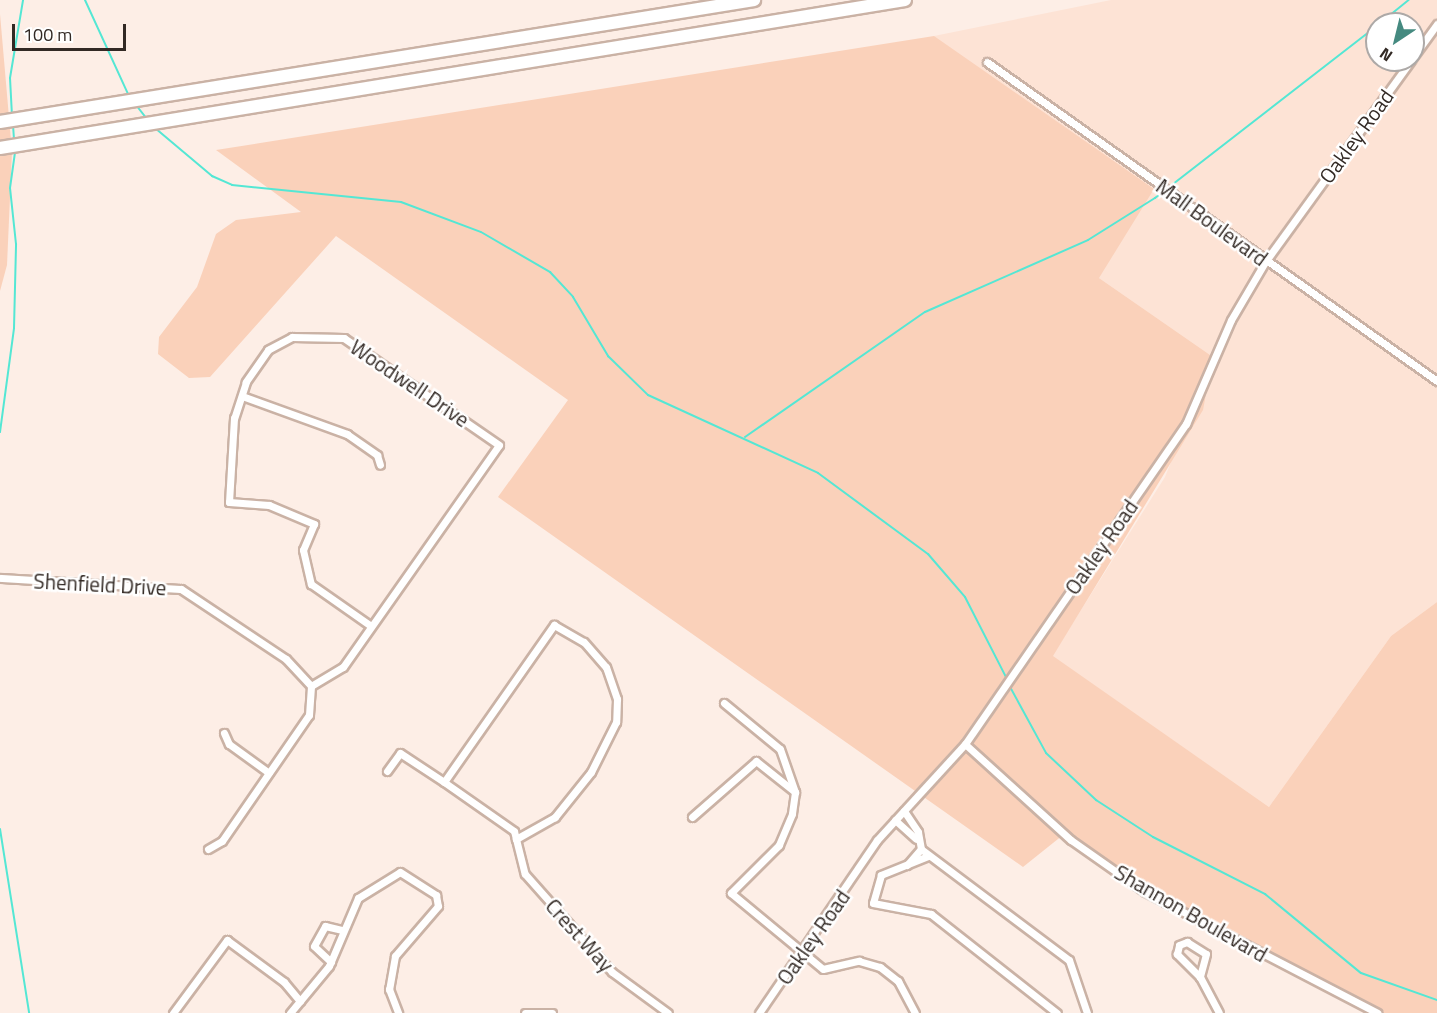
<!DOCTYPE html>
<html>
<head>
<meta charset="utf-8">
<style>
	body { margin:0 }
	#map { position:relative; width:1437px; height:1013px; overflow:hidden; background:#fdeee6; font-family:"Titillium Web",sans-serif }
	div>[style] { position:absolute }
	.built>* { inset:0; background:#fde3d5 }
	.green>* { inset:0; background:#fad1ba }
	.stream>* { height:2px; margin:-1px; padding:0 1px; transform-origin:1px; border-radius:1px; background:#54e7d4 }
	.roads { filter:drop-shadow(2px 0 #cab2a5) drop-shadow(-2px 0 #cab2a5) drop-shadow(0 2px #cab2a5) drop-shadow(0 -2px #cab2a5) }
	.street>* { height:7px; margin:-3.5px; padding:0 3.5px; transform-origin:3.5px; border-radius:3.5px; background:#fff }
	.highway>* { height:12px; margin:-6px; padding:0 6px; transform-origin:6px; border-radius:6px; background:#fff }
	span { translate:-50% -50%; white-space:nowrap; text-align:center; line-height:1.15; -webkit-text-stroke:5px #fff; paint-order:stroke }
	.street-label { font-size:21px; color:#322924 }
	.north { position:absolute; left:1365px; top:12px; width:60px; height:60px; box-sizing:border-box; background:#fff; border:2px solid #ada9a7; border-radius:50%; rotate:215deg; font-size:16px; font-weight:700; line-height:24px; text-align:center; color:#322924 }
	.north::after { content:''; display:block; margin:auto; width:21px; height:27px; background:#458a80; clip-path:polygon(50% 0,100% 100%,50% 72%,0 100%) }
	.scale { position:absolute; left:12px; top:24px; width:114px; height:27px; box-sizing:border-box; border:3px solid #322924; border-top:0; padding-left:8px; font-size:18px; line-height:21px; white-space:nowrap; color:#322924; -webkit-text-stroke:4px #fff; paint-order:stroke }
</style>
</head>
<body>
<div id="map">
	<div class="built">
		<i style="clip-path:polygon(evenodd,1111px 0,1437px 0,1437px 602px,1391px 636px,1269px 807px,1052px 656px,1165px 477px,1213px 357px,1099px 278px,934px 36px,1111px 0,1377px 24px,1413px 24px,1413px 60px,1377px 60px,1377px 24px)"></i>
	</div>
	<div class="green">
		<i style="clip-path:polygon(0 14px,12px 152px,7px 265px,0 291px)"></i>
		<i style="clip-path:polygon(934px 36px,1154px 189px,1099px 278px,1213px 357px,1203px 410px,1053px 656px,1269px 807px,1391px 636px,1437px 602px,1437px 1013px,1383px 1013px,1200px 918px,1063px 835px,1023px 867px,498px 497px,568px 400px,336px 236px,210px 377px,189px 378px,158px 354px,159px 337px,197px 287px,216px 234px,236px 220px,301px 212px,216px 150px)"></i>
	</div>
	<div class="stream">
		<i style="left:85px;top:0;width:106px;rotate:65.4deg"></i>
		<i style="left:1379px;top:24px;width:38px;rotate:-39deg"></i>
		<i style="left:136px;top:105px;width:18px;rotate:52deg"></i>
		<i style="left:12px;top:116px;width:38px;rotate:-93deg"></i>
		<i style="left:10px;top:78px;width:79px;rotate:-80.5deg"></i>
		<i style="left:13px;top:125px;width:15px;rotate:86deg"></i>
		<i style="left:155px;top:128px;width:75px;rotate:40.1deg"></i>
		<i style="left:212px;top:176px;width:22px;rotate:24deg"></i>
		<i style="left:232px;top:185px;width:170px;rotate:5.7deg"></i>
		<i style="left:401px;top:202px;width:85px;rotate:20.6deg"></i>
		<i style="left:481px;top:232px;width:80px;rotate:30.1deg"></i>
		<i style="left:550px;top:272px;width:34px;rotate:47deg"></i>
		<i style="left:573px;top:297px;width:69px;rotate:59.3deg"></i>
		<i style="left:608px;top:356px;width:56px;rotate:44.3deg"></i>
		<i style="left:648px;top:395px;width:187px;rotate:24.6deg"></i>
		<i style="left:818px;top:473px;width:137px;rotate:36.4deg"></i>
		<i style="left:928px;top:554px;width:57px;rotate:49.3deg"></i>
		<i style="left:965px;top:597px;width:92px;rotate:62.9deg"></i>
		<i style="left:0;top:432px;width:105px;rotate:-82.3deg"></i>
		<i style="left:14px;top:328px;width:84px;rotate:-88.6deg"></i>
		<i style="left:16px;top:244px;width:56px;rotate:-96.1deg"></i>
		<i style="left:10px;top:188px;width:37px;rotate:-82deg"></i>
		<i style="left:745px;top:437px;width:219px;rotate:-34.8deg"></i>
		<i style="left:925px;top:312px;width:178px;rotate:-23.8deg"></i>
		<i style="left:1088px;top:240px;width:79px;rotate:-32.1deg"></i>
		<i style="left:1155px;top:198px;width:281px;rotate:-37.8deg"></i>
		<i style="left:1009px;top:685px;width:77px;rotate:61.4deg"></i>
		<i style="left:1046px;top:753px;width:69px;rotate:43.2deg"></i>
		<i style="left:1096px;top:800px;width:68px;rotate:33deg"></i>
		<i style="left:1153px;top:837px;width:126px;rotate:27deg"></i>
		<i style="left:1265px;top:894px;width:124px;rotate:39.5deg"></i>
		<i style="left:1361px;top:973px;width:81px;rotate:19.6deg"></i>
		<i style="left:0;top:829px;width:186px;rotate:81deg"></i>
	</div>
	<div class="roads">
		<div class="street">
			<i style="left:1413px;top:57px;width:41px;rotate:-54deg"></i>
			<i style="left:987px;top:62px;width:552px;rotate:35.33deg"></i>
			<i style="left:242px;top:396px;width:112px;rotate:19.9deg"></i>
			<i style="left:347px;top:434px;width:37px;rotate:35deg"></i>
			<i style="left:377px;top:455px;width:10px;rotate:73deg"></i>
			<i style="left:0;top:578px;width:181px;rotate:3.5deg"></i>
			<i style="left:181px;top:589px;width:126px;rotate:33.7deg"></i>
			<i style="left:286px;top:659px;width:37px;rotate:47deg"></i>
			<i style="left:554px;top:625px;width:34px;rotate:30deg"></i>
			<i style="left:584px;top:642px;width:33px;rotate:49deg"></i>
			<i style="left:606px;top:667px;width:34px;rotate:71deg"></i>
			<i style="left:617px;top:699px;width:23px;rotate:92deg"></i>
			<i style="left:616px;top:722px;width:56px;rotate:116.6deg"></i>
			<i style="left:591px;top:772px;width:58px;rotate:128.7deg"></i>
			<i style="left:555px;top:817px;width:45px;rotate:150.6deg"></i>
			<i style="left:516px;top:839px;width:8px;rotate:-104deg"></i>
			<i style="left:514px;top:831px;width:85px;rotate:-145deg"></i>
			<i style="left:444px;top:782px;width:192px;rotate:-55deg"></i>
			<i style="left:724px;top:703px;width:72px;rotate:39.4deg"></i>
			<i style="left:780px;top:749px;width:46px;rotate:70.8deg"></i>
			<i style="left:795px;top:792px;width:22px;rotate:98deg"></i>
			<i style="left:792px;top:814px;width:34px;rotate:113deg"></i>
			<i style="left:779px;top:845px;width:68px;rotate:135deg"></i>
			<i style="left:731px;top:893px;width:119px;rotate:39.6deg"></i>
			<i style="left:823px;top:969px;width:37px;rotate:-13deg"></i>
			<i style="left:859px;top:961px;width:22px;rotate:16deg"></i>
			<i style="left:880px;top:967px;width:23px;rotate:38deg"></i>
			<i style="left:898px;top:981px;width:36px;rotate:62deg"></i>
			<i style="left:224px;top:733px;width:12px;rotate:66deg"></i>
			<i style="left:229px;top:744px;width:49px;rotate:35.9deg"></i>
			<i style="left:965px;top:744px;width:143px;rotate:42.2deg"></i>
			<i style="left:1071px;top:840px;width:90px;rotate:35.1deg"></i>
			<i style="left:1145px;top:892px;width:262px;rotate:27.5deg"></i>
			<i style="left:387px;top:771px;width:22px;rotate:-54deg"></i>
			<i style="left:400px;top:753px;width:53px;rotate:33.4deg"></i>
			<i style="left:904px;top:811px;width:25px;rotate:56deg"></i>
			<i style="left:918px;top:832px;width:17px;rotate:80deg"></i>
			<i style="left:921px;top:849px;width:185px;rotate:36.9deg"></i>
			<i style="left:1069px;top:960px;width:56px;rotate:71.2deg"></i>
			<i style="left:692px;top:817px;width:85px;rotate:-41.2deg"></i>
			<i style="left:756px;top:761px;width:50px;rotate:38.5deg"></i>
			<i style="left:895px;top:820px;width:28px;rotate:42deg"></i>
			<i style="left:516px;top:839px;width:36px;rotate:76deg"></i>
			<i style="left:525px;top:874px;width:131px;rotate:48.4deg"></i>
			<i style="left:612px;top:972px;width:69px;rotate:36.2deg"></i>
			<i style="left:208px;top:849px;width:16px;rotate:-30deg"></i>
			<i style="left:222px;top:841px;width:153px;rotate:-55.4deg"></i>
			<i style="left:309px;top:715px;width:29px;rotate:-86deg"></i>
			<i style="left:311px;top:686px;width:37px;rotate:-31deg"></i>
			<i style="left:343px;top:667px;width:271px;rotate:-54.9deg"></i>
			<i style="left:499px;top:445px;width:188px;rotate:-145.4deg"></i>
			<i style="left:344px;top:338px;width:52px;rotate:-178.9deg"></i>
			<i style="left:292px;top:337px;width:27px;rotate:152deg"></i>
			<i style="left:268px;top:350px;width:39px;rotate:125deg"></i>
			<i style="left:246px;top:382px;width:38px;rotate:108deg"></i>
			<i style="left:234px;top:418px;width:84px;rotate:93.4deg"></i>
			<i style="left:229px;top:502px;width:40px;rotate:4.3deg"></i>
			<i style="left:269px;top:505px;width:49px;rotate:22.9deg"></i>
			<i style="left:314px;top:524px;width:28px;rotate:113deg"></i>
			<i style="left:303px;top:550px;width:35px;rotate:77deg"></i>
			<i style="left:311px;top:584px;width:73px;rotate:35deg"></i>
			<i style="left:928px;top:856px;width:51px;rotate:158deg"></i>
			<i style="left:881px;top:875px;width:29px;rotate:106deg"></i>
			<i style="left:873px;top:903px;width:59px;rotate:10.7deg"></i>
			<i style="left:931px;top:914px;width:160px;rotate:38.2deg"></i>
			<i style="left:907px;top:865px;width:21px;rotate:-49deg"></i>
			<i style="left:1187px;top:942px;width:22px;rotate:32deg"></i>
			<i style="left:1206px;top:954px;width:24px;rotate:105deg"></i>
			<i style="left:1200px;top:977px;width:33px;rotate:-135deg"></i>
			<i style="left:1177px;top:954px;width:9px;rotate:-77deg"></i>
			<i style="left:1179px;top:945px;width:9px;rotate:-21deg"></i>
			<i style="left:331px;top:962px;width:23px;rotate:-137deg"></i>
			<i style="left:314px;top:946px;width:23px;rotate:-61deg"></i>
			<i style="left:325px;top:926px;width:18px;rotate:13deg"></i>
			<i style="left:1200px;top:977px;width:40px;rotate:62deg"></i>
			<i style="left:173px;top:1013px;width:91px;rotate:-53.5deg"></i>
			<i style="left:227px;top:940px;width:71px;rotate:36.4deg"></i>
			<i style="left:284px;top:982px;width:25px;rotate:50deg"></i>
			<i style="left:290px;top:1013px;width:61px;rotate:-50.3deg"></i>
			<i style="left:329px;top:966px;width:74px;rotate:-66.9deg"></i>
			<i style="left:358px;top:898px;width:49px;rotate:-31.8deg"></i>
			<i style="left:400px;top:872px;width:43px;rotate:32.6deg"></i>
			<i style="left:436px;top:895px;width:11px;rotate:80deg"></i>
			<i style="left:438px;top:906px;width:66px;rotate:130.7deg"></i>
			<i style="left:395px;top:956px;width:34px;rotate:100deg"></i>
			<i style="left:389px;top:989px;width:26px;rotate:69deg"></i>
			<i style="left:525px;top:1013px;width:27px"></i>
			<i style="left:759px;top:1013px;width:209px;rotate:-55.7deg"></i>
			<i style="left:877px;top:840px;width:130px;rotate:-47.5deg"></i>
			<i style="left:965px;top:744px;width:389px;rotate:-55.4deg"></i>
			<i style="left:1186px;top:424px;width:113px;rotate:-66.6deg"></i>
			<i style="left:1231px;top:320px;width:67px;rotate:-59.6deg"></i>
			<i style="left:1265px;top:262px;width:249px;rotate:-54.1deg"></i>
		</div>
		<div class="highway">
			<i style="left:0;top:122px;width:764px;rotate:-9.19deg"></i>
			<i style="left:0;top:148px;width:917px;rotate:-9.29deg"></i>
		</div>
	</div>
	<div class="street-label">
		<span style="left:1356px;top:136px;rotate:-54deg">Oakley Road</span>
		<span style="left:1212px;top:222px;rotate:36deg">Mall Boulevard</span>
		<span style="left:410px;top:383px;rotate:34deg">Woodwell Drive</span>
		<span style="left:1101px;top:547px;rotate:-55deg">Oakley Road</span>
		<span style="left:100px;top:584px;rotate:3deg">Shenfield Drive</span>
		<span style="left:1191px;top:913px;rotate:30deg">Shannon Boulevard</span>
		<span style="left:580px;top:935px;rotate:48deg">Crest Way</span>
		<span style="left:813px;top:937px;rotate:-55deg">Oakley Road</span>
	</div>
	<div class="north">N</div>
	<div class="scale">100 m</div>
</div>
</body>
</html>
